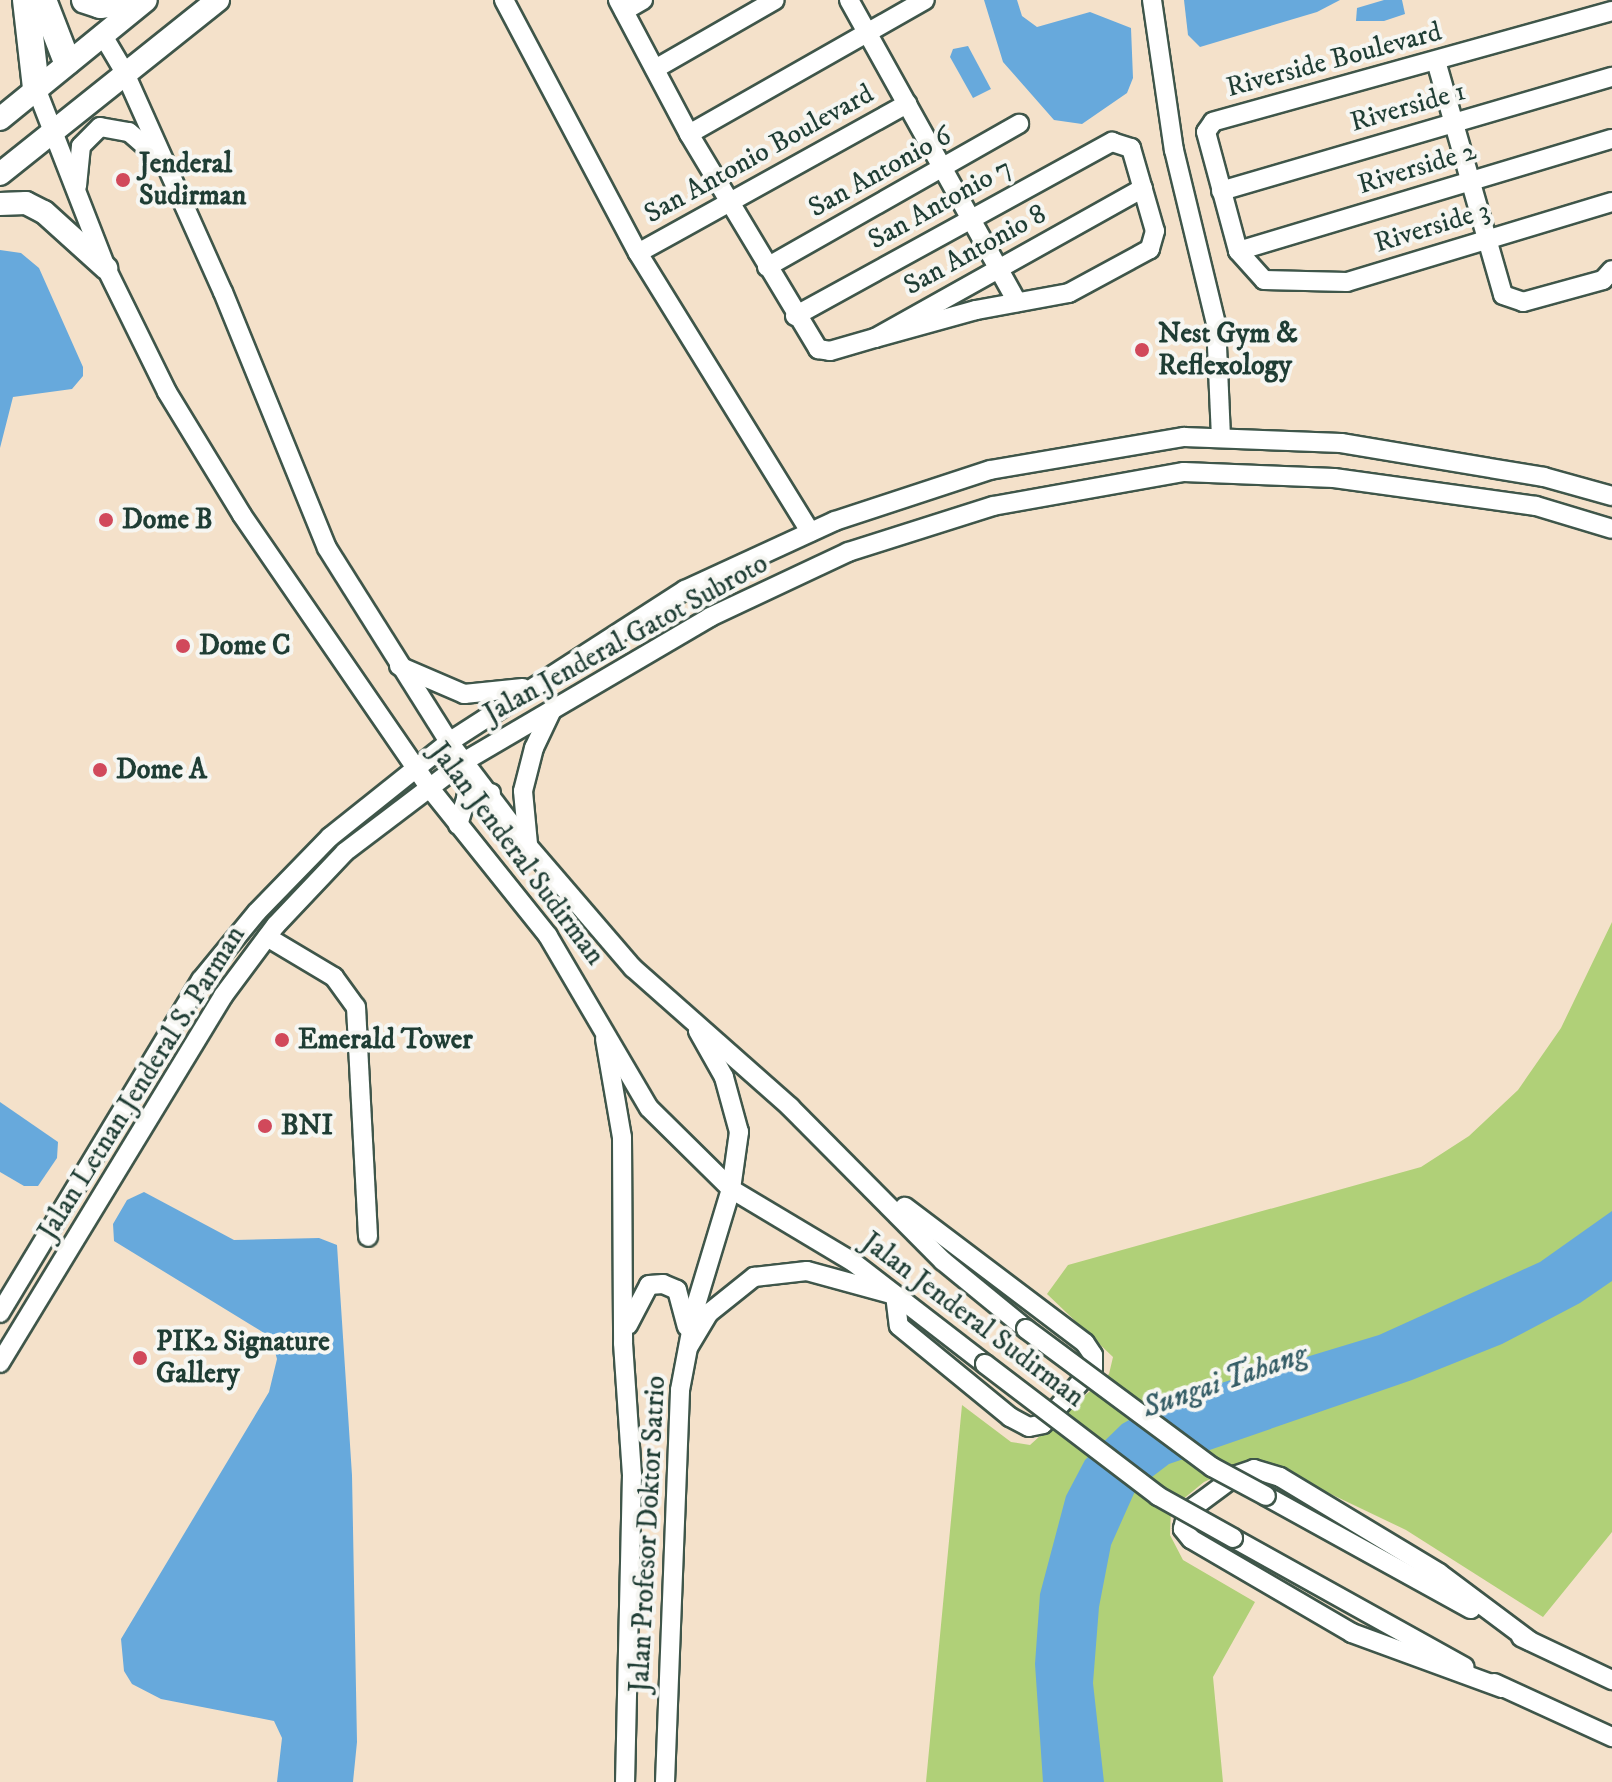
<!DOCTYPE html>
<html>
<head>
<meta charset="utf-8">
<style>
	body { margin:0 }
	#map { position:relative; width:1612px; height:1782px; overflow:hidden; background:#f4e1ca; font-family:"IM FELL DW Pica",serif }
	div>[style] { position:absolute }
	.green>* { inset:0; background:#b0d078 }
	.water>* { inset:0; background:#67a9dc }
	.roads { filter:drop-shadow(2px 0 #3f564a) drop-shadow(-2px 0 #3f564a) drop-shadow(0 2px #3f564a) drop-shadow(0 -2px #3f564a) }
	.minor>* { height:18px; margin:-9px; padding:0 9px; transform-origin:9px; border-radius:9px; background:#fff }
	.major>* { height:22px; margin:-11px; padding:0 11px; transform-origin:11px; border-radius:11px; background:#fff }
	.highway>* { height:26px; margin:-13px; padding:0 13px; transform-origin:13px; border-radius:13px; background:#fff }
	.bridges { filter:drop-shadow(2px 0 #3f564a) drop-shadow(-2px 0 #3f564a) drop-shadow(0 2px #3f564a) drop-shadow(0 -2px #3f564a) }
	.minor-bridge>* { height:18px; margin:-9px; padding:0 9px; transform-origin:9px; border-radius:9px; background:#fff }
	.dots>* { width:22px; height:22px; translate:-50% -50%; box-sizing:border-box; border:4px solid #f6f6f2; border-radius:50% }
	span { translate:-50% -50%; white-space:nowrap; text-align:center; line-height:1.15; -webkit-text-stroke:8px #f6f6f2; paint-order:stroke }
	.street-label { font-size:28px; color:#1f3d34 }
	.poi-label { font-size:28px; color:#1f3d34; font-weight:700 }
	.left { translate:0 -50%; text-align:left }
	.water-label { font-size:30px; color:#355d66; font-style:italic }
</style>
</head>
<body>
<div id="map">
	<div class="green">
		<i style="clip-path:polygon(1612px 922px,1612px 1532px,1543px 1617px,1406px 1530px,1266px 1463px,1246px 1463px,1204px 1482px,1171px 1509px,1170px 1535px,1183px 1560px,1255px 1602px,1213px 1677px,1223px 1782px,926px 1782px,962px 1405px,1011px 1442px,1030px 1445px,1109px 1374px,1113px 1357px,1047px 1294px,1068px 1265px,1421px 1167px,1469px 1136px,1518px 1090px,1561px 1028px)"></i>
	</div>
	<div class="water">
		<i style="clip-path:polygon(984px 0,1017px 0,1022px 16px,1037px 27px,1090px 12px,1131px 28px,1133px 78px,1127px 93px,1082px 124px,1054px 120px,1003px 62px)"></i>
		<i style="clip-path:polygon(1184px 0,1340px 0,1317px 12px,1200px 47px,1188px 35px)"></i>
		<i style="clip-path:polygon(1384px 0,1402px 0,1405px 14px,1384px 21px,1356px 21px,1357px 8px)"></i>
		<i style="clip-path:polygon(968px 46px,991px 89px,973px 98px,950px 57px,953px 49px)"></i>
		<i style="clip-path:polygon(0 250px,21px 253px,39px 268px,83px 367px,83px 376px,72px 389px,13px 397px,0 448px)"></i>
		<i style="clip-path:polygon(0 1102px,58px 1142px,57px 1158px,38px 1186px,24px 1186px,0 1172px)"></i>
		<i style="clip-path:polygon(144px 1192px,234px 1240px,319px 1238px,337px 1245px,352px 1475px,357px 1742px,353px 1782px,277px 1782px,282px 1738px,274px 1721px,161px 1699px,132px 1684px,124px 1671px,121px 1639px,269px 1392px,277px 1359px,271px 1338px,261px 1331px,114px 1241px,113px 1224px,127px 1200px)"></i>
		<i style="clip-path:polygon(1612px 1211px,1612px 1281px,1580px 1303px,1502px 1344px,1412px 1380px,1169px 1464px,1136px 1489px,1111px 1545px,1099px 1607px,1093px 1683px,1104px 1782px,1043px 1782px,1035px 1664px,1040px 1594px,1066px 1496px,1085px 1460px,1122px 1424px,1165px 1400px,1379px 1335px,1540px 1262px)"></i>
	</div>
	<div class="roads">
		<div class="minor">
			<i style="left:504px;top:0;width:286px;rotate:62.1deg"></i>
			<i style="left:638px;top:253px;width:328px;rotate:58.3deg"></i>
			<i style="left:618px;top:0;width:152px;rotate:62.1deg"></i>
			<i style="left:689px;top:134px;width:251px;rotate:59deg"></i>
			<i style="left:818px;top:349px;width:12px;rotate:9deg"></i>
			<i style="left:830px;top:351px;width:47px;rotate:-16.1deg"></i>
			<i style="left:875px;top:338px;width:307px;rotate:-29.2deg"></i>
			<i style="left:849px;top:0;width:346px;rotate:60.9deg"></i>
			<i style="left:1152px;top:0;width:152px;rotate:81.7deg"></i>
			<i style="left:1174px;top:150px;width:178px;rotate:76.4deg"></i>
			<i style="left:1216px;top:323px;width:115px;rotate:87.5deg"></i>
			<i style="left:624px;top:11px;width:22px;rotate:-30deg"></i>
			<i style="left:1612px;top:11px;width:414px;rotate:164.5deg"></i>
			<i style="left:1213px;top:122px;width:12px;rotate:125deg"></i>
			<i style="left:1206px;top:132px;width:123px;rotate:74.9deg"></i>
			<i style="left:1238px;top:251px;width:39px;rotate:48deg"></i>
			<i style="left:1264px;top:280px;width:83px;rotate:1.4deg"></i>
			<i style="left:1347px;top:282px;width:277px;rotate:-16.8deg"></i>
			<i style="left:102px;top:34px;width:43px;rotate:59.3deg"></i>
			<i style="left:124px;top:71px;width:242px;rotate:65.9deg"></i>
			<i style="left:223px;top:292px;width:276px;rotate:67.9deg"></i>
			<i style="left:327px;top:548px;width:229px;rotate:57.8deg"></i>
			<i style="left:449px;top:742px;width:131px;rotate:52.8deg"></i>
			<i style="left:528px;top:846px;width:161px;rotate:49.3deg"></i>
			<i style="left:633px;top:968px;width:210px;rotate:41.5deg"></i>
			<i style="left:790px;top:1107px;width:217px;rotate:45.2deg"></i>
			<i style="left:943px;top:1261px;width:107px;rotate:39.3deg"></i>
			<i style="left:1436px;top:61px;width:243px;rotate:74deg"></i>
			<i style="left:1503px;top:295px;width:21px;rotate:19deg"></i>
			<i style="left:1523px;top:302px;width:83px;rotate:-15.4deg"></i>
			<i style="left:1603px;top:280px;width:13px;rotate:-48deg"></i>
			<i style="left:655px;top:69px;width:138px;rotate:-29.9deg"></i>
			<i style="left:36px;top:88px;width:193px;rotate:68.7deg"></i>
			<i style="left:106px;top:268px;width:138px;rotate:63.8deg"></i>
			<i style="left:167px;top:392px;width:144px;rotate:58.6deg"></i>
			<i style="left:242px;top:515px;width:329px;rotate:55.5deg"></i>
			<i style="left:428px;top:786px;width:192px;rotate:51.3deg"></i>
			<i style="left:548px;top:936px;width:199px;rotate:59.6deg"></i>
			<i style="left:649px;top:1108px;width:115px;rotate:44.6deg"></i>
			<i style="left:731px;top:1189px;width:142px;rotate:30.9deg"></i>
			<i style="left:853px;top:1262px;width:167px;rotate:37.7deg"></i>
			<i style="left:689px;top:134px;width:271px;rotate:-29.6deg"></i>
			<i style="left:77px;top:186px;width:40px;rotate:-84.3deg"></i>
			<i style="left:81px;top:146px;width:27px;rotate:-45deg"></i>
			<i style="left:100px;top:127px;width:29px;rotate:10deg"></i>
			<i style="left:129px;top:132px;width:38px;rotate:41deg"></i>
			<i style="left:1221px;top:191px;width:407px;rotate:-16.3deg"></i>
			<i style="left:1238px;top:251px;width:390px;rotate:-16.7deg"></i>
			<i style="left:638px;top:253px;width:308px;rotate:-29deg"></i>
			<i style="left:767px;top:267px;width:290px;rotate:-29.6deg"></i>
			<i style="left:795px;top:316px;width:362px;rotate:-28.8deg"></i>
			<i style="left:1112px;top:142px;width:20px;rotate:18deg"></i>
			<i style="left:1131px;top:148px;width:86px;rotate:73.9deg"></i>
			<i style="left:1155px;top:231px;width:19px;rotate:106deg"></i>
			<i style="left:1150px;top:249px;width:92px;rotate:151.5deg"></i>
			<i style="left:1069px;top:293px;width:95px;rotate:169.6deg"></i>
			<i style="left:976px;top:310px;width:105px;rotate:164.5deg"></i>
			<i style="left:399px;top:666px;width:71px;rotate:23.3deg"></i>
			<i style="left:464px;top:694px;width:59px;rotate:-5.8deg"></i>
			<i style="left:458px;top:825px;width:28px;rotate:-73deg"></i>
			<i style="left:466px;top:798px;width:13px;rotate:-29deg"></i>
			<i style="left:477px;top:792px;width:14px;rotate:4deg"></i>
			<i style="left:528px;top:844px;width:53px;rotate:-95.4deg"></i>
			<i style="left:523px;top:791px;width:44px;rotate:-75.7deg"></i>
			<i style="left:534px;top:748px;width:44px;rotate:-64.6deg"></i>
			<i style="left:267px;top:937px;width:78px;rotate:30.8deg"></i>
			<i style="left:334px;top:977px;width:37px;rotate:54deg"></i>
			<i style="left:356px;top:1007px;width:230px;rotate:87deg"></i>
			<i style="left:605px;top:1039px;width:99px;rotate:80.2deg"></i>
			<i style="left:622px;top:1137px;width:206px;rotate:89.7deg"></i>
			<i style="left:623px;top:1343px;width:132px;rotate:86.1deg"></i>
			<i style="left:632px;top:1475px;width:307px;rotate:91.3deg"></i>
			<i style="left:0;top:1313px;width:389px;rotate:-58.9deg"></i>
			<i style="left:201px;top:980px;width:88px;rotate:-50.5deg"></i>
			<i style="left:257px;top:912px;width:105px;rotate:-45.8deg"></i>
			<i style="left:330px;top:837px;width:152px;rotate:-38.6deg"></i>
			<i style="left:449px;top:742px;width:281px;rotate:-32.8deg"></i>
			<i style="left:685px;top:590px;width:165px;rotate:-24.7deg"></i>
			<i style="left:835px;top:521px;width:163px;rotate:-18.2deg"></i>
			<i style="left:990px;top:470px;width:197px;rotate:-9.7deg"></i>
			<i style="left:1184px;top:437px;width:157px;rotate:2.2deg"></i>
			<i style="left:1341px;top:443px;width:206px;rotate:9.5deg"></i>
			<i style="left:1544px;top:477px;width:71px;rotate:15.6deg"></i>
			<i style="left:628px;top:1325px;width:45px;rotate:-62.3deg"></i>
			<i style="left:649px;top:1285px;width:14px;rotate:-4deg"></i>
			<i style="left:663px;top:1284px;width:15px;rotate:23deg"></i>
			<i style="left:677px;top:1290px;width:38px;rotate:75deg"></i>
			<i style="left:689px;top:1346px;width:39px;rotate:-59deg"></i>
			<i style="left:709px;top:1313px;width:58px;rotate:-38.7deg"></i>
			<i style="left:754px;top:1277px;width:53px;rotate:-6.5deg"></i>
			<i style="left:807px;top:1271px;width:91px;rotate:15.3deg"></i>
			<i style="left:895px;top:1295px;width:31px;rotate:83deg"></i>
			<i style="left:899px;top:1326px;width:144px;rotate:39.3deg"></i>
			<i style="left:1010px;top:1417px;width:21px;rotate:28deg"></i>
			<i style="left:1029px;top:1427px;width:14px;rotate:-12deg"></i>
			<i style="left:1043px;top:1424px;width:75px;rotate:-48.2deg"></i>
			<i style="left:1093px;top:1368px;width:13px;rotate:-90deg"></i>
			<i style="left:1093px;top:1355px;width:14px;rotate:-124deg"></i>
			<i style="left:1085px;top:1343px;width:226px;rotate:-142.9deg"></i>
			<i style="left:0;top:1363px;width:429px;rotate:-58.7deg"></i>
			<i style="left:223px;top:996px;width:89px;rotate:-53.3deg"></i>
			<i style="left:276px;top:925px;width:100px;rotate:-46.6deg"></i>
			<i style="left:345px;top:852px;width:151px;rotate:-37.2deg"></i>
			<i style="left:465px;top:761px;width:284px;rotate:-30.4deg"></i>
			<i style="left:710px;top:617px;width:153px;rotate:-25.2deg"></i>
			<i style="left:848px;top:552px;width:152px;rotate:-17.6deg"></i>
			<i style="left:993px;top:506px;width:194px;rotate:-10.1deg"></i>
			<i style="left:1184px;top:472px;width:150px;rotate:2.3deg"></i>
			<i style="left:1334px;top:478px;width:204px;rotate:7.9deg"></i>
			<i style="left:1536px;top:506px;width:79px;rotate:16.8deg"></i>
			<i style="left:1266px;top:1496px;width:234px;rotate:28.9deg"></i>
			<i style="left:1233px;top:1538px;width:265px;rotate:29.1deg"></i>
			<i style="left:1521px;top:1637px;width:101px;rotate:25.3deg"></i>
			<i style="left:1494px;top:1683px;width:130px;rotate:24.6deg"></i>
			<i style="left:1502px;top:1688px;width:160px;rotate:-159.9deg"></i>
			<i style="left:1352px;top:1633px;width:186px;rotate:-149.7deg"></i>
			<i style="left:1191px;top:1539px;width:13px;rotate:-129deg"></i>
			<i style="left:1183px;top:1529px;width:17px;rotate:-77deg"></i>
			<i style="left:1187px;top:1512px;width:62px;rotate:-36.5deg"></i>
			<i style="left:1237px;top:1475px;width:18px;rotate:-19deg"></i>
			<i style="left:1254px;top:1469px;width:27px;rotate:17deg"></i>
			<i style="left:1280px;top:1477px;width:186px;rotate:31.1deg"></i>
			<i style="left:1439px;top:1573px;width:114px;rotate:36.8deg"></i>
			<i style="left:665px;top:1782px;width:392px;rotate:-87.8deg"></i>
			<i style="left:680px;top:1390px;width:86px;rotate:-79.3deg"></i>
			<i style="left:696px;top:1305px;width:121px;rotate:-73.2deg"></i>
			<i style="left:731px;top:1189px;width:58px;rotate:-82deg"></i>
			<i style="left:739px;top:1132px;width:57px;rotate:-105.3deg"></i>
			<i style="left:724px;top:1077px;width:53px;rotate:-119.5deg"></i>
		</div>
		<div class="major">
			<i style="left:0;top:119px;width:188px;rotate:-39.2deg"></i>
			<i style="left:0;top:174px;width:279px;rotate:-38.6deg"></i>
			<i style="left:0;top:204px;width:26px;rotate:-2deg"></i>
			<i style="left:26px;top:203px;width:20px;rotate:27deg"></i>
			<i style="left:44px;top:212px;width:84px;rotate:42.1deg"></i>
		</div>
		<div class="highway">
			<i style="left:26px;top:0;width:89px;rotate:83.5deg"></i>
			<i style="left:43px;top:0;width:66px;rotate:68.8deg"></i>
			<i style="left:85px;top:0;width:16px;rotate:18deg"></i>
			<i style="left:100px;top:5px;width:40px;rotate:-7.1deg"></i>
		</div>
	</div>
	<div class="bridges">
		<div class="minor-bridge">
			<i style="left:1026px;top:1329px;width:232px;rotate:36.6deg"></i>
			<i style="left:1212px;top:1467px;width:61px;rotate:28.2deg"></i>
			<i style="left:985px;top:1364px;width:218px;rotate:37.3deg"></i>
			<i style="left:1158px;top:1496px;width:86px;rotate:29.2deg"></i>
		</div>
	</div>
	<div class="dots">
		<i style="left:123px;top:180px;background:#d1495b"></i>
		<i style="left:1142px;top:350px;background:#d1495b"></i>
		<i style="left:106px;top:520px;background:#d1495b"></i>
		<i style="left:183px;top:646px;background:#d1495b"></i>
		<i style="left:100px;top:770px;background:#d1495b"></i>
		<i style="left:282px;top:1040px;background:#d1495b"></i>
		<i style="left:265px;top:1126px;background:#d1495b"></i>
		<i style="left:140px;top:1358px;background:#d1495b"></i>
	</div>
	<div class="street-label">
		<span style="left:1334px;top:60px;rotate:-15deg">Riverside Boulevard</span>
		<span style="left:1408px;top:107px;rotate:-16deg">Riverside 1</span>
		<span style="left:759px;top:154px;rotate:-29deg">San Antonio Boulevard</span>
		<span style="left:1417px;top:168px;rotate:-17deg">Riverside 2</span>
		<span style="left:880px;top:172px;rotate:-29deg">San Antonio 6</span>
		<span style="left:940px;top:204px;rotate:-29deg">San Antonio 7</span>
		<span style="left:1432px;top:227px;rotate:-17deg">Riverside 3</span>
		<span style="left:975px;top:250px;rotate:-29deg">San Antonio 8</span>
		<span style="left:626px;top:639px;rotate:-29deg">Jalan Jenderal Gatot Subroto</span>
		<span style="left:517px;top:854px;rotate:53deg">Jalan Jenderal Sudirman</span>
		<span style="left:142px;top:1083px;rotate:-58deg">Jalan Letnan Jenderal S. Parman</span>
		<span style="left:973px;top:1320px;rotate:37deg">Jalan Jenderal Sudirman</span>
		<span style="left:648px;top:1534px;rotate:-87deg">Jalan Profesor Doktor Satrio</span>
	</div>
	<div class="poi-label">
		<span class="left" style="left:139px;top:180px">Jenderal<br>Sudirman</span>
		<span class="left" style="left:1158px;top:350px">Nest Gym &amp;<br>Reflexology</span>
		<span class="left" style="left:122px;top:520px">Dome B</span>
		<span class="left" style="left:199px;top:646px">Dome C</span>
		<span class="left" style="left:116px;top:770px">Dome A</span>
		<span class="left" style="left:298px;top:1040px">Emerald Tower</span>
		<span class="left" style="left:281px;top:1126px">BNI</span>
		<span class="left" style="left:156px;top:1358px">PIK2 Signature<br>Gallery</span>
	</div>
	<div class="water-label">
		<span style="left:1225px;top:1382px;rotate:-19deg">Sungai Tahang</span>
	</div>
</div>
</body>
</html>
